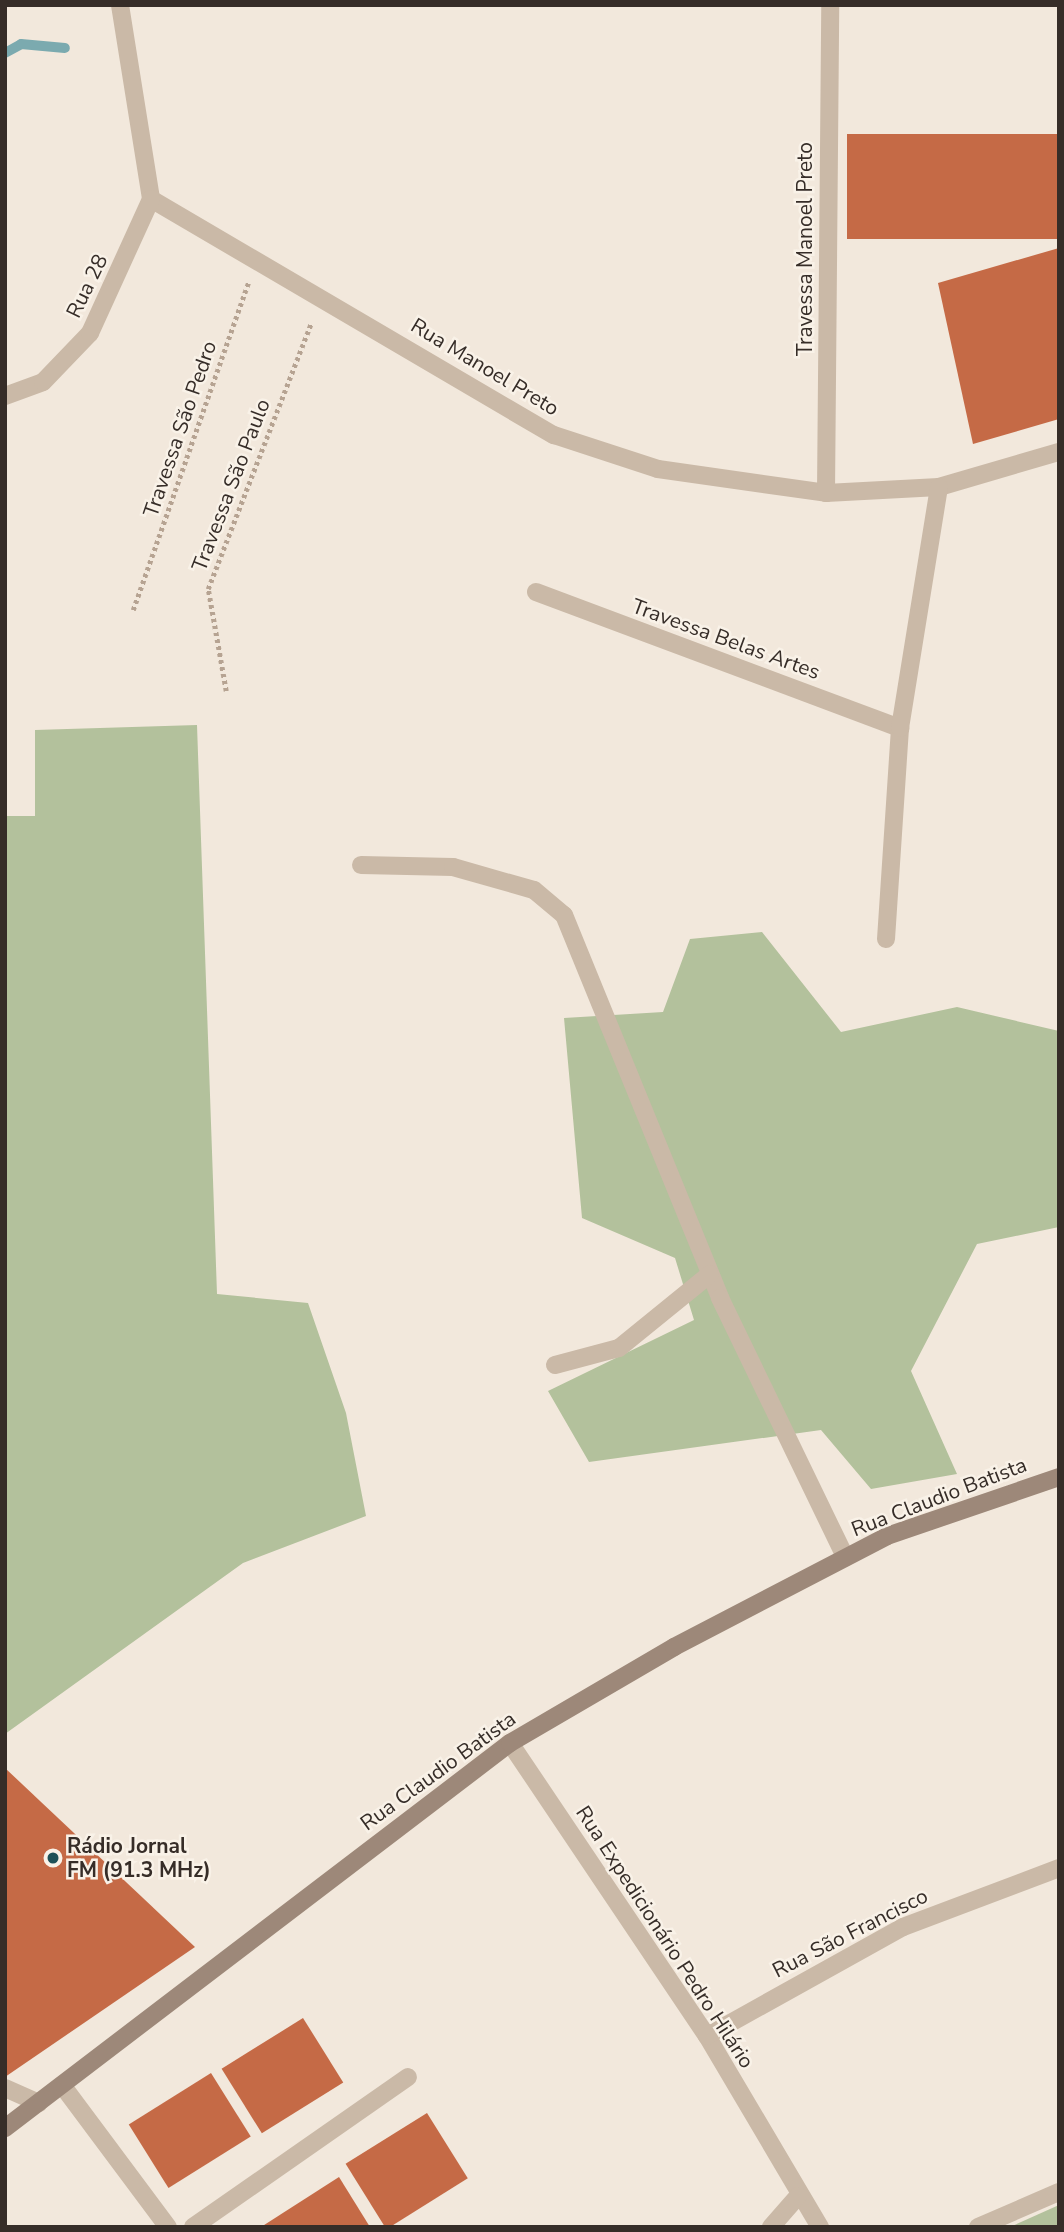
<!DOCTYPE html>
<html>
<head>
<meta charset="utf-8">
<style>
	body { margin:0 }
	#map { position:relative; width:1064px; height:2232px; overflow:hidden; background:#f2e8dc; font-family:"Nunito Sans",sans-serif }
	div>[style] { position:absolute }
	.green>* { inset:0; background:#b3c19c }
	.stream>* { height:10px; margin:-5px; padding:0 5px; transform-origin:5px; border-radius:5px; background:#7baaaf }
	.building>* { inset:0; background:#c56a46; transform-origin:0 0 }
	.path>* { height:4.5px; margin-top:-2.25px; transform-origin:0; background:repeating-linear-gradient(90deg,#b6a392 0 3.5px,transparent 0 7px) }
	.lane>* { height:18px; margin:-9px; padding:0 9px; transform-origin:9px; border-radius:9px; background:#cab9a7 }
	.street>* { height:18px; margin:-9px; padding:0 9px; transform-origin:9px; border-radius:9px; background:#cab9a7 }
	.secondary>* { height:18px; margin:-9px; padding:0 9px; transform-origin:9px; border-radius:9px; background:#9d8879 }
	.dots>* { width:19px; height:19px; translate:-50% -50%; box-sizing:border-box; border:4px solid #f9f2e8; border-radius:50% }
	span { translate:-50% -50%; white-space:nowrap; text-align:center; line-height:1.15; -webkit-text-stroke:5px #f9f2e8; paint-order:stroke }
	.street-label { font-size:21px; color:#362d28 }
	.poi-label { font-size:21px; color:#362d28; font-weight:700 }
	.left { translate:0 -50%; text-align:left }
	.frame { position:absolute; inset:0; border:7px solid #362d28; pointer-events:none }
</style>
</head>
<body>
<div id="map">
	<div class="green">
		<i style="clip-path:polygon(197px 725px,217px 1294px,308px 1303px,346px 1413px,366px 1516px,243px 1563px,5px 1734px,5px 816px,35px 816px,35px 730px)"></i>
		<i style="clip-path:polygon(762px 932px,841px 1032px,957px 1007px,1059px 1031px,1059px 1227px,977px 1244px,911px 1371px,957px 1474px,871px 1489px,821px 1430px,589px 1462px,548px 1391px,694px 1320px,675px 1258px,582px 1218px,564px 1018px,663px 1012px,690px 939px)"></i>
		<i style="clip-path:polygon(1059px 2205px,1059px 2227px,1010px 2227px)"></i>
	</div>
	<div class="stream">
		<i style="left:5px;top:53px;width:18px;rotate:-29deg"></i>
		<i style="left:21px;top:44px;width:44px;rotate:5.2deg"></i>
	</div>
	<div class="building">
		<i style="left:1059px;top:134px;width:105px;height:212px;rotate:90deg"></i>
		<i style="clip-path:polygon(1059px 248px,1059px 419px,973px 444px,938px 283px)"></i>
		<i style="clip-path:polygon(5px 1768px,195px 1947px,5px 2077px)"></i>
		<i style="left:303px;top:2018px;width:76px;height:96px;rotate:58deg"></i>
		<i style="left:211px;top:2073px;width:75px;height:97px;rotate:58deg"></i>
		<i style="left:427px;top:2113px;width:77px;height:96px;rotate:58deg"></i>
		<i style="clip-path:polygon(339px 2177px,370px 2227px,261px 2227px)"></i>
	</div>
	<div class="path">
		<i style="left:133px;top:610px;width:347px;rotate:-70.6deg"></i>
		<i style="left:226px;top:691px;width:104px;rotate:-100deg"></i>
		<i style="left:208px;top:589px;width:285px;rotate:-68.8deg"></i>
	</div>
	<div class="lane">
		<i style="left:361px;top:865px;width:92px;rotate:1.2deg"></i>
		<i style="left:453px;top:867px;width:84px;rotate:15.9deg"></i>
		<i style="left:534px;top:890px;width:39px;rotate:40deg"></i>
		<i style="left:564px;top:915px;width:414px;rotate:67.8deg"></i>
		<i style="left:720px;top:1298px;width:288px;rotate:64.2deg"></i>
		<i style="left:555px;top:1365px;width:66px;rotate:-14.9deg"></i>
		<i style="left:619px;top:1348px;width:117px;rotate:-39.1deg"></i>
		<i style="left:62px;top:2085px;width:177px;rotate:53.3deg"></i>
		<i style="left:5px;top:2088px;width:37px;rotate:24deg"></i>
		<i style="left:193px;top:2227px;width:262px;rotate:-34.9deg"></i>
	</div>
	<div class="street">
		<i style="left:120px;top:5px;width:196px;rotate:80.9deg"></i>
		<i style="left:151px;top:199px;width:467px;rotate:30.4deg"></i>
		<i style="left:554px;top:435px;width:109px;rotate:18.1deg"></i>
		<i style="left:658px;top:469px;width:170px;rotate:8.1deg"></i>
		<i style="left:826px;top:493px;width:113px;rotate:-3deg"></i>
		<i style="left:939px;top:487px;width:125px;rotate:-16.3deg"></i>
		<i style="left:5px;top:396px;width:40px;rotate:-20.2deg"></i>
		<i style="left:43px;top:382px;width:68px;rotate:-46.2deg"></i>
		<i style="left:90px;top:333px;width:147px;rotate:-65.5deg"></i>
		<i style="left:826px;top:493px;width:488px;rotate:-89.5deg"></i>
		<i style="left:536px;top:592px;width:389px;rotate:20.5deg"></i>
		<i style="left:886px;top:939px;width:211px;rotate:-86.2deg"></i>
		<i style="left:900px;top:728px;width:244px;rotate:-80.8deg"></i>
		<i style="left:510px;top:1743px;width:353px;rotate:56.1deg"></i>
		<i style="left:707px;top:2036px;width:222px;rotate:59.4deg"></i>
		<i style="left:707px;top:2036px;width:224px;rotate:-29.1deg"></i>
		<i style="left:903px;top:1927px;width:167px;rotate:-20.7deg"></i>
		<i style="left:771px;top:2227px;width:41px;rotate:-48.9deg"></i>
		<i style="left:978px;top:2227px;width:88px;rotate:-23.4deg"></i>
	</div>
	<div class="secondary">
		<i style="left:5px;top:2128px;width:635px;rotate:-37.32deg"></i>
		<i style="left:510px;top:1743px;width:190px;rotate:-30.3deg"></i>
		<i style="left:674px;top:1647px;width:240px;rotate:-27.5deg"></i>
		<i style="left:887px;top:1536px;width:182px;rotate:-18.9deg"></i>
	</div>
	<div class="dots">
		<i style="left:53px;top:1858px;background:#1e5158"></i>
	</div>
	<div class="street-label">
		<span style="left:805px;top:249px;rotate:-90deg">Travessa Manoel Preto</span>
		<span style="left:87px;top:286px;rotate:-64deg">Rua 28</span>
		<span style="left:485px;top:367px;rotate:31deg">Rua Manoel Preto</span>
		<span style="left:180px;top:429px;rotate:-71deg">Travessa São Pedro</span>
		<span style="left:231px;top:485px;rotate:-69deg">Travessa São Paulo</span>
		<span style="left:726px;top:639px;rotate:20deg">Travessa Belas Artes</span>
		<span style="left:939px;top:1497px;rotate:-21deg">Rua Claudio Batista</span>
		<span style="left:438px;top:1771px;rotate:-36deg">Rua Claudio Batista</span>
		<span style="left:850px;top:1933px;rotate:-27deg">Rua São Francisco</span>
		<span style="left:665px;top:1937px;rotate:57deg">Rua Expedicionário Pedro Hilário</span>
	</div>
	<div class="poi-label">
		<span class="left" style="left:67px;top:1858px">Rádio Jornal<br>FM (91.3 MHz)</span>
	</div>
	<div class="frame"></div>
</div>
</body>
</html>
